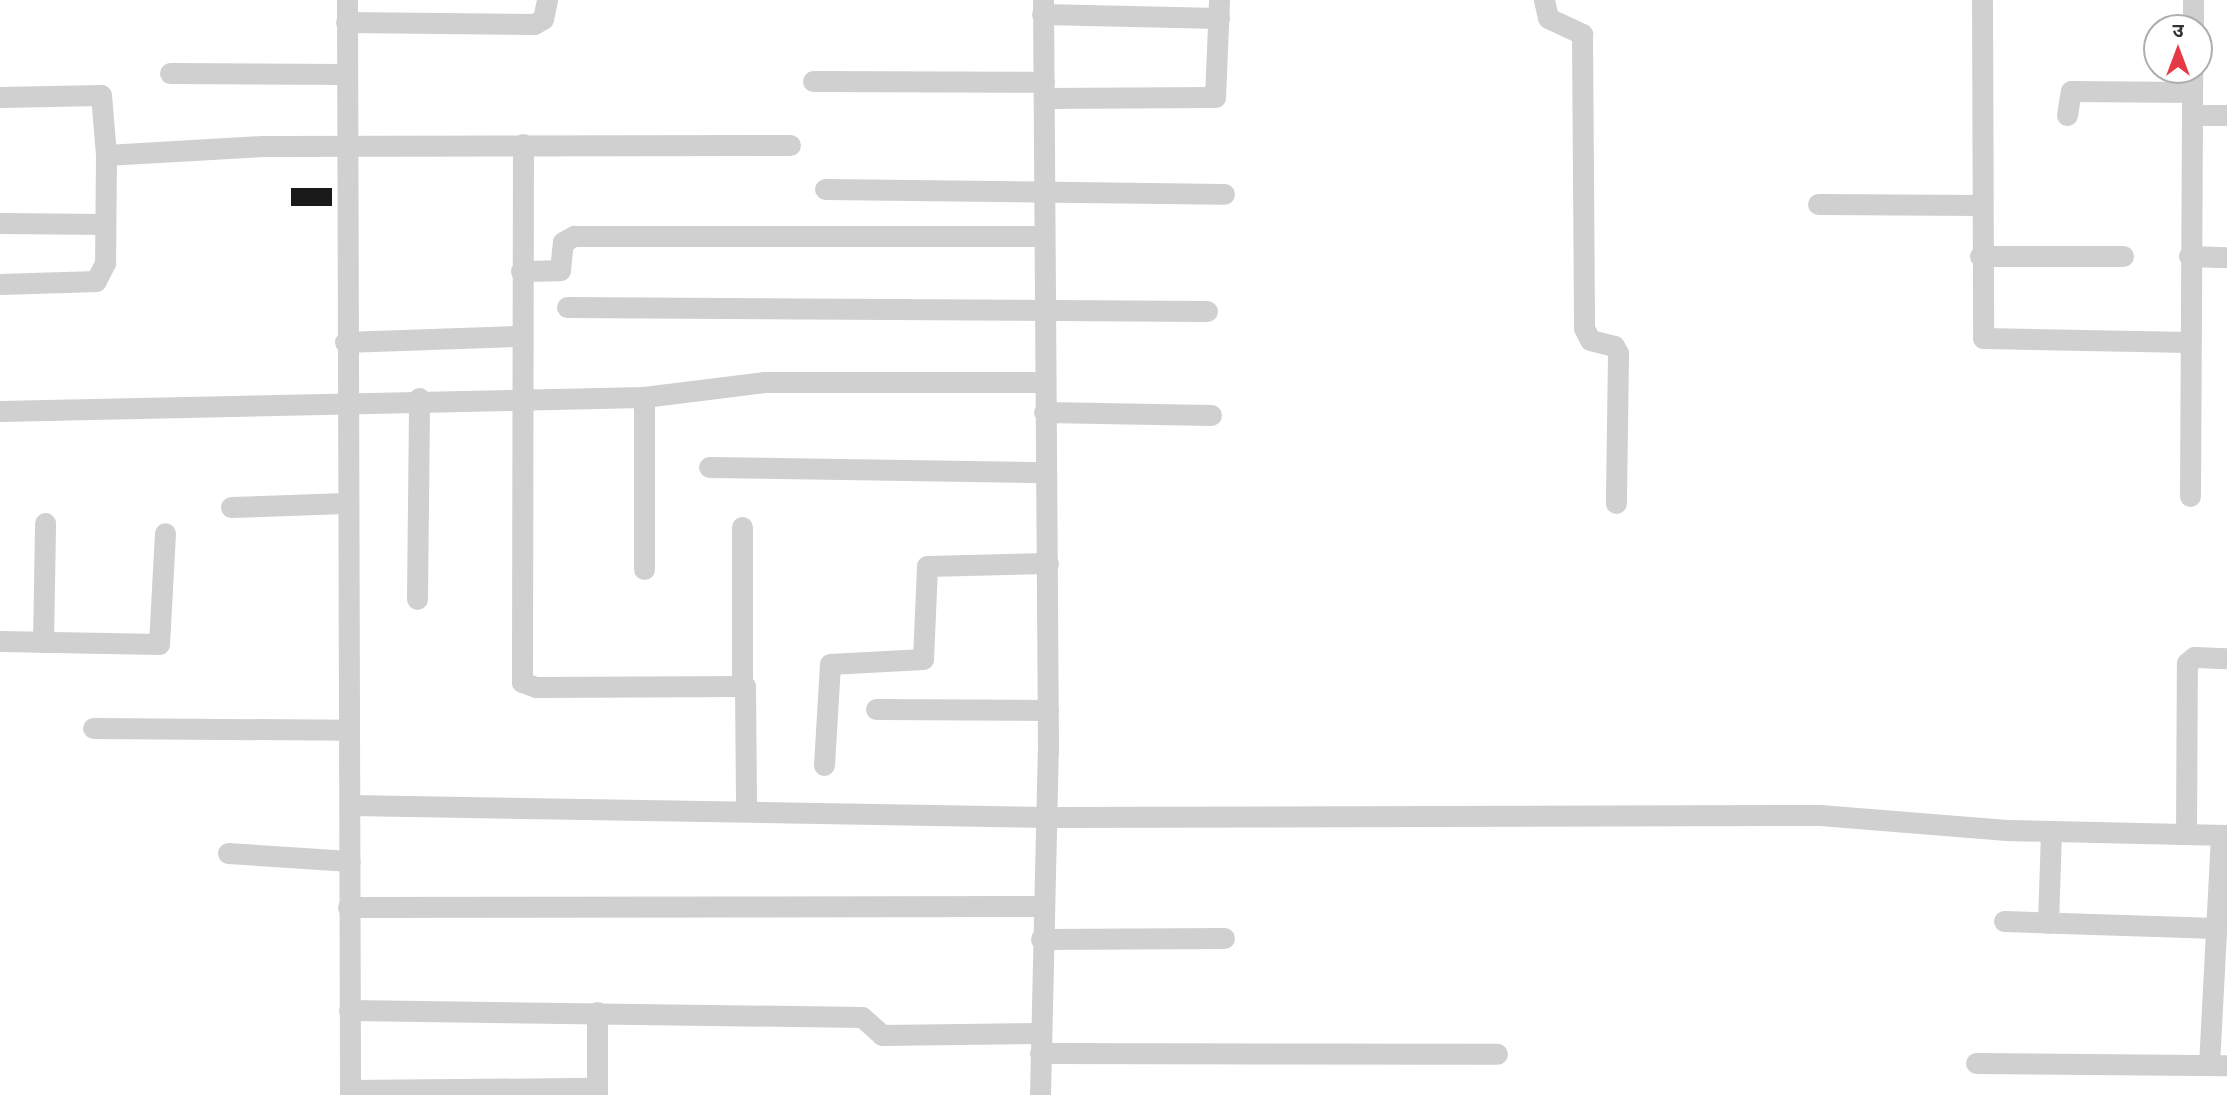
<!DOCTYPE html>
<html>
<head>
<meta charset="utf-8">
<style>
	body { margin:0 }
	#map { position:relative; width:2227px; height:1095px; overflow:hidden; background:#fff; font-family:Raleway,"Noto Sans Devanagari",sans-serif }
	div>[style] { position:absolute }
	.building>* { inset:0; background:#1a1a1a; transform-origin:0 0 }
	.minor>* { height:21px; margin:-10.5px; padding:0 10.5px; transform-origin:10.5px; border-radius:10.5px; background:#d0d0d0 }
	span { translate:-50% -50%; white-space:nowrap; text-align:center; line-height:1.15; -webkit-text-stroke:7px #fff; paint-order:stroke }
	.north { position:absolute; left:2143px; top:14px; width:70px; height:70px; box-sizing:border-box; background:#fff; border:2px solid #adadad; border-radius:50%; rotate:0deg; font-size:19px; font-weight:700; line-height:28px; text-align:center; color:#333 }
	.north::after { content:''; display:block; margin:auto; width:24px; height:32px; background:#e63946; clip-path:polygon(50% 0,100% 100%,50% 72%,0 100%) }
</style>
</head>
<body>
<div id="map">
	<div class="building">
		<i style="left:291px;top:188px;width:41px;height:18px"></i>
	</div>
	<div class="minor">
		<i style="left:347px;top:0;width:1095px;rotate:89.84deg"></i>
		<i style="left:1544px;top:0;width:18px;rotate:77deg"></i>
		<i style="left:1548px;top:18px;width:38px;rotate:25deg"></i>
		<i style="left:1582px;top:34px;width:294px;rotate:89.6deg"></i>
		<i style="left:1584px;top:328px;width:13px;rotate:63deg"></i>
		<i style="left:1590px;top:340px;width:25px;rotate:14deg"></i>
		<i style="left:1614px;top:346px;width:8px;rotate:60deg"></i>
		<i style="left:1618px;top:353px;width:150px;rotate:90.8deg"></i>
		<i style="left:1982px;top:0;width:338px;rotate:89.8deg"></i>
		<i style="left:1983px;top:338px;width:207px;rotate:1.1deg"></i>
		<i style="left:1042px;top:14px;width:177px;rotate:1.3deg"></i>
		<i style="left:346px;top:22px;width:188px;rotate:0.6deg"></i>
		<i style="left:534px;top:24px;width:10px;rotate:-29deg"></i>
		<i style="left:543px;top:19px;width:19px;rotate:-78deg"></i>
		<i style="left:2193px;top:28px;width:28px;rotate:-90deg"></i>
		<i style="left:170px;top:73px;width:176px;rotate:0.3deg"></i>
		<i style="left:813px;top:81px;width:231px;rotate:0.2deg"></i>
		<i style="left:0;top:97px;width:101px;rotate:-1.1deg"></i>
		<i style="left:101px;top:95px;width:60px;rotate:85.2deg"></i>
		<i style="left:106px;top:155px;width:108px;rotate:90.5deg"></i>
		<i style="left:105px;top:263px;width:20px;rotate:117deg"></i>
		<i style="left:96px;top:281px;width:96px;rotate:178.2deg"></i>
		<i style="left:1044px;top:98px;width:171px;rotate:-0.3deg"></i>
		<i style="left:1215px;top:97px;width:97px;rotate:-87.6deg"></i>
		<i style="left:2067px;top:115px;width:24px;rotate:-81deg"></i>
		<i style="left:2071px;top:91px;width:121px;rotate:0.5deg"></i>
		<i style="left:2193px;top:115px;width:34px"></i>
		<i style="left:523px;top:144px;width:538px;rotate:90.11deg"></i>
		<i style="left:522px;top:682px;width:15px;rotate:20deg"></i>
		<i style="left:536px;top:687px;width:209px;rotate:-0.3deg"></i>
		<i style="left:745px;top:686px;width:125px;rotate:89.5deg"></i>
		<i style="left:106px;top:155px;width:156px;rotate:-3.3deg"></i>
		<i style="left:262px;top:146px;width:528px;rotate:-0.11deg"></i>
		<i style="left:825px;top:189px;width:399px;rotate:0.7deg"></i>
		<i style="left:1818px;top:204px;width:161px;rotate:0.4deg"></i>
		<i style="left:0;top:223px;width:105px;rotate:0.5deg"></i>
		<i style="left:1980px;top:256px;width:143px"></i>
		<i style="left:2189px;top:256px;width:38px;rotate:2deg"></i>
		<i style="left:521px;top:271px;width:39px;rotate:-1deg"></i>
		<i style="left:560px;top:270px;width:28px;rotate:-84deg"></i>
		<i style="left:563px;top:242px;width:13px;rotate:-29deg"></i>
		<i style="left:574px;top:236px;width:469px"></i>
		<i style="left:567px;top:307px;width:640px;rotate:0.36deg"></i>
		<i style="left:345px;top:342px;width:176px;rotate:-2deg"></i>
		<i style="left:644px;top:397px;width:172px;rotate:90deg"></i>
		<i style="left:0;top:411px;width:644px;rotate:-1.25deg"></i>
		<i style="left:644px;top:397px;width:122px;rotate:-7.1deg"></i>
		<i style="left:765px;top:382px;width:278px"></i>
		<i style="left:1044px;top:412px;width:167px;rotate:1deg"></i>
		<i style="left:709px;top:467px;width:335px;rotate:0.9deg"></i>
		<i style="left:2190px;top:496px;width:426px;rotate:-89.7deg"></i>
		<i style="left:231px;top:507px;width:114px;rotate:-2deg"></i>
		<i style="left:742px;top:527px;width:158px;rotate:90deg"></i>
		<i style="left:417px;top:599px;width:201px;rotate:-89.4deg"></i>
		<i style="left:0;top:641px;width:159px;rotate:1.1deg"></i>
		<i style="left:159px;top:644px;width:111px;rotate:-86.9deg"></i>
		<i style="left:43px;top:642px;width:119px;rotate:-89deg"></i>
		<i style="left:876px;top:709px;width:172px;rotate:0.3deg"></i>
		<i style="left:93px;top:728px;width:256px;rotate:0.4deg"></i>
		<i style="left:824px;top:765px;width:101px;rotate:-86.6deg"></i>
		<i style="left:830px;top:664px;width:93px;rotate:-3.1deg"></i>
		<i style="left:923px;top:659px;width:93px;rotate:-87.5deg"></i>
		<i style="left:927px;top:566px;width:121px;rotate:-1.4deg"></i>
		<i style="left:350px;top:805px;width:698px;rotate:0.98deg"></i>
		<i style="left:1048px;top:817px;width:772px;rotate:-0.15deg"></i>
		<i style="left:1820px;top:815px;width:187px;rotate:4.6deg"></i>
		<i style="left:2006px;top:830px;width:221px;rotate:1.3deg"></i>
		<i style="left:2186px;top:833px;width:170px;rotate:-89.7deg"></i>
		<i style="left:2187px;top:663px;width:9px;rotate:-41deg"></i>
		<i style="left:2194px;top:657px;width:33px;rotate:2deg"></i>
		<i style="left:228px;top:853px;width:122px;rotate:3.8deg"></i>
		<i style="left:348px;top:907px;width:694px;rotate:-0.08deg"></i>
		<i style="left:2004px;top:921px;width:212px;rotate:1.9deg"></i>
		<i style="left:2048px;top:923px;width:92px;rotate:-88.1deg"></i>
		<i style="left:1041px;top:939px;width:183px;rotate:-0.3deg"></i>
		<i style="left:349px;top:1010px;width:513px;rotate:0.78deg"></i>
		<i style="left:862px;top:1017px;width:27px;rotate:42deg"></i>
		<i style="left:882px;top:1035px;width:158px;rotate:-0.7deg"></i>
		<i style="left:1040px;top:1053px;width:457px;rotate:0.1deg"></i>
		<i style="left:1976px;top:1063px;width:251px;rotate:0.5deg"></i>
		<i style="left:2209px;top:1065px;width:230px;rotate:-87deg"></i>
		<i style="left:350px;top:1090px;width:247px;rotate:-0.5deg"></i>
		<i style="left:597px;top:1095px;width:83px;rotate:-90deg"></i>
		<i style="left:1040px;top:1095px;width:344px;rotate:-88.7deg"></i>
		<i style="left:1048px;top:751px;width:751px;rotate:-90.38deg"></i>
	</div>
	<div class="north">उ</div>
</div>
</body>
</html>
